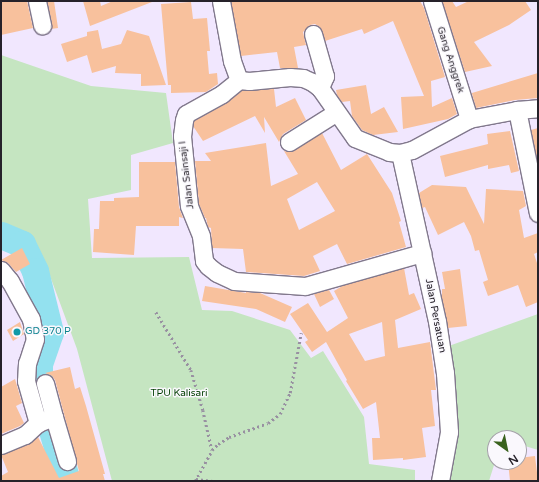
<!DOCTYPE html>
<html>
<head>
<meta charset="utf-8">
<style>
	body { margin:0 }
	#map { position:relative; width:539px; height:482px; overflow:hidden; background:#f1e7fe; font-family:"Varela Round",sans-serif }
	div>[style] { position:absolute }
	.green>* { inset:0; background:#c5e5c1 }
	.river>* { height:27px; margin:-13.5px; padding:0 13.5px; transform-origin:13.5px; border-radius:13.5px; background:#93e1ef }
	.building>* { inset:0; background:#f8c19d }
	.path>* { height:2.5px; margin-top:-1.25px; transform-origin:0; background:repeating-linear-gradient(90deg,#9890a1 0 2px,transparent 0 5px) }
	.roads { filter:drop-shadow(1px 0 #81788c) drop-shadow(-1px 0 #81788c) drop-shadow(0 1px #81788c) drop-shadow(0 -1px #81788c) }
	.minor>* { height:17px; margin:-8.5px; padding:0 8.5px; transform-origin:8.5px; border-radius:8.5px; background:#fff }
	.dots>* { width:11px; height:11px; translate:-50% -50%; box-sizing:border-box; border:2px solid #faf8fd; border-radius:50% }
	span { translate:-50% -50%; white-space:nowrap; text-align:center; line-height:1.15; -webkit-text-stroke:3px #faf8fd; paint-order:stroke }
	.street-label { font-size:10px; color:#26222a }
	.culture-label { font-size:10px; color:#0d838f }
	.left { translate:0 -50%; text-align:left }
	.park-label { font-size:10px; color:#003e00 }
	.frame { position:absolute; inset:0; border:2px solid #26222a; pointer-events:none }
	.north { position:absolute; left:487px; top:430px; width:40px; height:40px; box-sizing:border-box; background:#faf8fd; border:1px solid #a5a2a9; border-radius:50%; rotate:147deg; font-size:11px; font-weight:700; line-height:16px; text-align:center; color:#26222a }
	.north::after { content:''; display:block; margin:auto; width:14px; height:18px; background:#3a621e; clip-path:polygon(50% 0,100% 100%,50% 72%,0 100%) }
</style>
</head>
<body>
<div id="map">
	<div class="green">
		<i style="clip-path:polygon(1px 55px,91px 86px,166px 93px,173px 143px,131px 155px,131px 190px,88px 199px,92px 258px,189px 257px,202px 310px,232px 311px,290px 330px,311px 358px,323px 351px,364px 417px,369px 464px,415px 470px,415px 481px,112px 481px,77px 349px,50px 276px,31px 236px,1px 230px)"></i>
		<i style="clip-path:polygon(538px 314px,538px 450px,525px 446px,519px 448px,519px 438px,495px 438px,495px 462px,489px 481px,452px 481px,446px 479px,446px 347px)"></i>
	</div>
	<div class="river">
		<i style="left:1px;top:235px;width:23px;rotate:23deg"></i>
		<i style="left:22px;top:244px;width:30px;rotate:64deg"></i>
		<i style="left:35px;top:271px;width:63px;rotate:76.2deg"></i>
		<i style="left:50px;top:332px;width:34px;rotate:109deg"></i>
		<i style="left:39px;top:364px;width:23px;rotate:90deg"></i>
		<i style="left:39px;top:387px;width:98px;rotate:73.4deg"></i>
	</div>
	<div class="building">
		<i style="clip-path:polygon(1px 1px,27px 1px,33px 28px,1px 35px)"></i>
		<i style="clip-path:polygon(47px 1px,54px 1px,58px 28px,51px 29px,52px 23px)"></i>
		<i style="clip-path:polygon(83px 1px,100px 1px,101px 6px,113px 1px,152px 2px,90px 26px)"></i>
		<i style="clip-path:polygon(231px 1px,420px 1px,424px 8px,445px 77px,431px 81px,432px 107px,452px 98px,457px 114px,448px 119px,403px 129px,401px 97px,424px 96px,393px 21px,364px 34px,362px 29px,325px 41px,320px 27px,315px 24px,310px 25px,303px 32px,306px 45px,294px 47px,298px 68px,280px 68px,277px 52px,241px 56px)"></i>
		<i style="clip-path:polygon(442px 1px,452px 1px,456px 7px,469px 1px,525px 1px,531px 10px,509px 25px,474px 42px,492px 66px,465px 72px)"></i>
		<i style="clip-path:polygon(191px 2px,193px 19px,207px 18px,210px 51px,207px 51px,209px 74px,217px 73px,218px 84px,206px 92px,171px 93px,171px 85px,168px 85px,161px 4px)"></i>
		<i style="clip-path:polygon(98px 30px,102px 49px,121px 44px,127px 30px,149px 36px,166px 85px,141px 86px,141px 74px,115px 73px,116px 66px,92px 73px,87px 55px,67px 62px,61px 44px,87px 36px,87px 32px)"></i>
		<i style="clip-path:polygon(538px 73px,538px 98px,515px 100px,476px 108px,471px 90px,472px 93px)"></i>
		<i style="clip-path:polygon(366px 85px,371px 114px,384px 107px,398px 132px,373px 135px,362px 130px,352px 116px,350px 101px,342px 102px,337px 95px,336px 90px)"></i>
		<i style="clip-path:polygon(274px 89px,276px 107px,295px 98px,306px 120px,283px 134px,279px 142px,264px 117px,265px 133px,255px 116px,203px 141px,193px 126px,194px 121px,227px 103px,242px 90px)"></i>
		<i style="clip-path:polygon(538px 128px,538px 163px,531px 130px)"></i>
		<i style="clip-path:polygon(510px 131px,519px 171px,511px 173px,509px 165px,488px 169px,488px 165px,445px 177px,440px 156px,488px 144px,487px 134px)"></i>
		<i style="clip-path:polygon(evenodd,322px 133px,341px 170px,367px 154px,392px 193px,401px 221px,399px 222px,406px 247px,347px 264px,337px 244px,313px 256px,320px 271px,304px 276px,246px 272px,243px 249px,212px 248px,211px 228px,208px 227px,206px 218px,205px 218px,199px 204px,195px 161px,211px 161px,205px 153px,266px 143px,271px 186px,298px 174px,284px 151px,289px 152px,294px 150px,322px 133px,317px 182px,335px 211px,299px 230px,287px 199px,317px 182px)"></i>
		<i style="clip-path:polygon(139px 162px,175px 162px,179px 207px,183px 218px,179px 217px,179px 226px,136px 226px,134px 255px,93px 252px,94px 229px,99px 229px,100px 201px,114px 201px,114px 198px,139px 197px)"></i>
		<i style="clip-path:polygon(432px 185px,466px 187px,484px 224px,486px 189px,523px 191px,526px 206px,519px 210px,524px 238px,538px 233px,538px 252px,534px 254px,538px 266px,538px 302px,526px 307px,518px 285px,488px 296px,483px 282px,488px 280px,479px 250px,475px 251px,471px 236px,464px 222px,438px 235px,425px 207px,422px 208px,419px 193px)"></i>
		<i style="clip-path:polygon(22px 248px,30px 264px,16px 272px,8px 263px,1px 260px)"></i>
		<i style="clip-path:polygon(evenodd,404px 268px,409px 295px,414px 293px,421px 309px,395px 320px,398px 348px,430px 342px,436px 390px,431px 390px,435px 426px,422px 428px,426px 457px,403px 460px,403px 458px,373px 460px,372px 438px,380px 438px,376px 402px,363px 409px,346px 381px,347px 380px,326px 342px,312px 352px,305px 342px,308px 340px,290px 314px,308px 303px,327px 332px,348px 318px,334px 291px,344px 285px,404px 268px,382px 322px,385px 356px,365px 361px,349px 334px,382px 322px)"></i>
		<i style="clip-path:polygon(460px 269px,467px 326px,448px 328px,442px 298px,442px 289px,445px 289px,442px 272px)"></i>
		<i style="clip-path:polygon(205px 286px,246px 293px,246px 292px,260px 293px,292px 307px,285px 322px,256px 309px,202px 301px)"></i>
		<i style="clip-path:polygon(329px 290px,334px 299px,320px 307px,314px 294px)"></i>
		<i style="clip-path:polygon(20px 322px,24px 334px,13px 341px,7px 330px)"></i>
		<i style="clip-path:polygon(70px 367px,75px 389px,80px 387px,86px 406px,105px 474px,103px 474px,105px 481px,1px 481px,1px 476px,8px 472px,1px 455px,29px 444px,38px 437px,59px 478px,79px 471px,55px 380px,52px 376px,45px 373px)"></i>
		<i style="clip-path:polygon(15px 379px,22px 403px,16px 406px,24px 423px,20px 426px,1px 434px,1px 387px)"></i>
		<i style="clip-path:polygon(535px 456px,538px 481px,510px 481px,508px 462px,519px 462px,519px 458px)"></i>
	</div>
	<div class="path">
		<i style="left:156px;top:312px;width:68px;rotate:58.9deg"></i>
		<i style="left:191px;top:370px;width:42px;rotate:73.3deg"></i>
		<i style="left:203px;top:410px;width:41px;rotate:77.3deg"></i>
		<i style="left:196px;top:479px;width:17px;rotate:7deg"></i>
		<i style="left:195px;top:481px;width:35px;rotate:-61deg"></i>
		<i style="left:212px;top:450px;width:8px;rotate:-45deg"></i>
		<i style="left:218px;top:444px;width:13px;rotate:-32deg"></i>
		<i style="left:229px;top:437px;width:41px;rotate:-19.7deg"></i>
		<i style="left:268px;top:423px;width:15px;rotate:-37deg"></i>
		<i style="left:280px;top:414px;width:23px;rotate:-65deg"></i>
		<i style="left:290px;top:393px;width:61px;rotate:-79.6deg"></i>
	</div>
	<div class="roads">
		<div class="minor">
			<i style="left:37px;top:1px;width:25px;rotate:78deg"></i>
			<i style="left:221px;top:1px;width:61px;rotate:79.6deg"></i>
			<i style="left:232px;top:61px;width:20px;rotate:70deg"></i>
			<i style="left:239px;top:80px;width:10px;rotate:6deg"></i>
			<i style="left:249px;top:81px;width:41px;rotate:-5.6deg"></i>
			<i style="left:290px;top:77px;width:13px;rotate:4deg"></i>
			<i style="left:303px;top:78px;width:10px;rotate:24deg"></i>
			<i style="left:312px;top:82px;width:10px;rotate:37deg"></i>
			<i style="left:320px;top:88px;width:61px;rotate:55deg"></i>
			<i style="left:355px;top:138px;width:37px;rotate:22deg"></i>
			<i style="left:389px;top:152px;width:11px;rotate:5deg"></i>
			<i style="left:400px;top:153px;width:12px;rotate:-14deg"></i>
			<i style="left:412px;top:150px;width:65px;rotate:-28.5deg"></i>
			<i style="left:469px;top:119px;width:49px;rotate:-10.6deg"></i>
			<i style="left:517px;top:110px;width:21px;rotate:-5deg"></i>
			<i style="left:432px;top:1px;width:124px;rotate:72.6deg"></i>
			<i style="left:313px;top:34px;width:44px;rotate:74.1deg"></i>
			<i style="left:325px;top:76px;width:13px;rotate:113deg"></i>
			<i style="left:239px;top:80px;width:22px;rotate:141deg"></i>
			<i style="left:222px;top:94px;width:41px;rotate:150.9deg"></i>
			<i style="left:186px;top:114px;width:6px;rotate:108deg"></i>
			<i style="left:184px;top:120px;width:16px;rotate:97deg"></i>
			<i style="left:182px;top:136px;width:70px;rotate:84.3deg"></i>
			<i style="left:189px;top:206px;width:32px;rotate:68deg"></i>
			<i style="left:201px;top:236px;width:25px;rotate:83deg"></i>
			<i style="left:204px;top:261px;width:6px;rotate:51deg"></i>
			<i style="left:208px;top:266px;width:11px;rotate:38deg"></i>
			<i style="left:217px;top:273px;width:19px;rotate:25deg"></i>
			<i style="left:234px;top:281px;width:71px;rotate:4deg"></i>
			<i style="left:305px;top:286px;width:122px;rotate:-15.8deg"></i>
			<i style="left:517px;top:110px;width:105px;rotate:78.5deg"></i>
			<i style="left:289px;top:142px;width:54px;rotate:-32.2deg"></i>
			<i style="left:400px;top:153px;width:172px;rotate:77.6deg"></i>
			<i style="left:437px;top:321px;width:53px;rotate:81.3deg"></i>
			<i style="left:445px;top:373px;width:59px;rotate:86.1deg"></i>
			<i style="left:449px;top:432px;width:50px;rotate:100.4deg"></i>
			<i style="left:1px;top:270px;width:14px;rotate:51deg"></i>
			<i style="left:10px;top:281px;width:43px;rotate:61.1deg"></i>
			<i style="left:31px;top:319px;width:20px;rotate:79deg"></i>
			<i style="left:35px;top:339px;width:25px;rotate:108deg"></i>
			<i style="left:27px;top:363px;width:18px;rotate:93deg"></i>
			<i style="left:26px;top:381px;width:44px;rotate:74.1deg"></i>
			<i style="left:54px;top:417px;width:46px;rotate:73.5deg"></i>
			<i style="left:1px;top:445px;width:26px;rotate:-23deg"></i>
			<i style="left:25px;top:435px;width:18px;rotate:-43deg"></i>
			<i style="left:38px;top:423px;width:17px;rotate:-21deg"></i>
			<i style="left:54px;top:417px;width:35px;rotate:-105deg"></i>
		</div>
	</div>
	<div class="dots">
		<i style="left:17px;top:332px;background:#0f9aa8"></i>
	</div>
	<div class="street-label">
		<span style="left:450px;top:60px;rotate:72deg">Gang Anggrek</span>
		<span style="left:187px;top:175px;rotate:-97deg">Jalan Sainsaji I</span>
		<span style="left:435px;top:316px;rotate:79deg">Jalan Persatuan</span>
	</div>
	<div class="culture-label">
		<span class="left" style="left:25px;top:332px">GD 370 P</span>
	</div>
	<div class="park-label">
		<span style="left:179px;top:394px">TPU Kalisari</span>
	</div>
	<div class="frame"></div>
	<div class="north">N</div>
</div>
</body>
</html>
